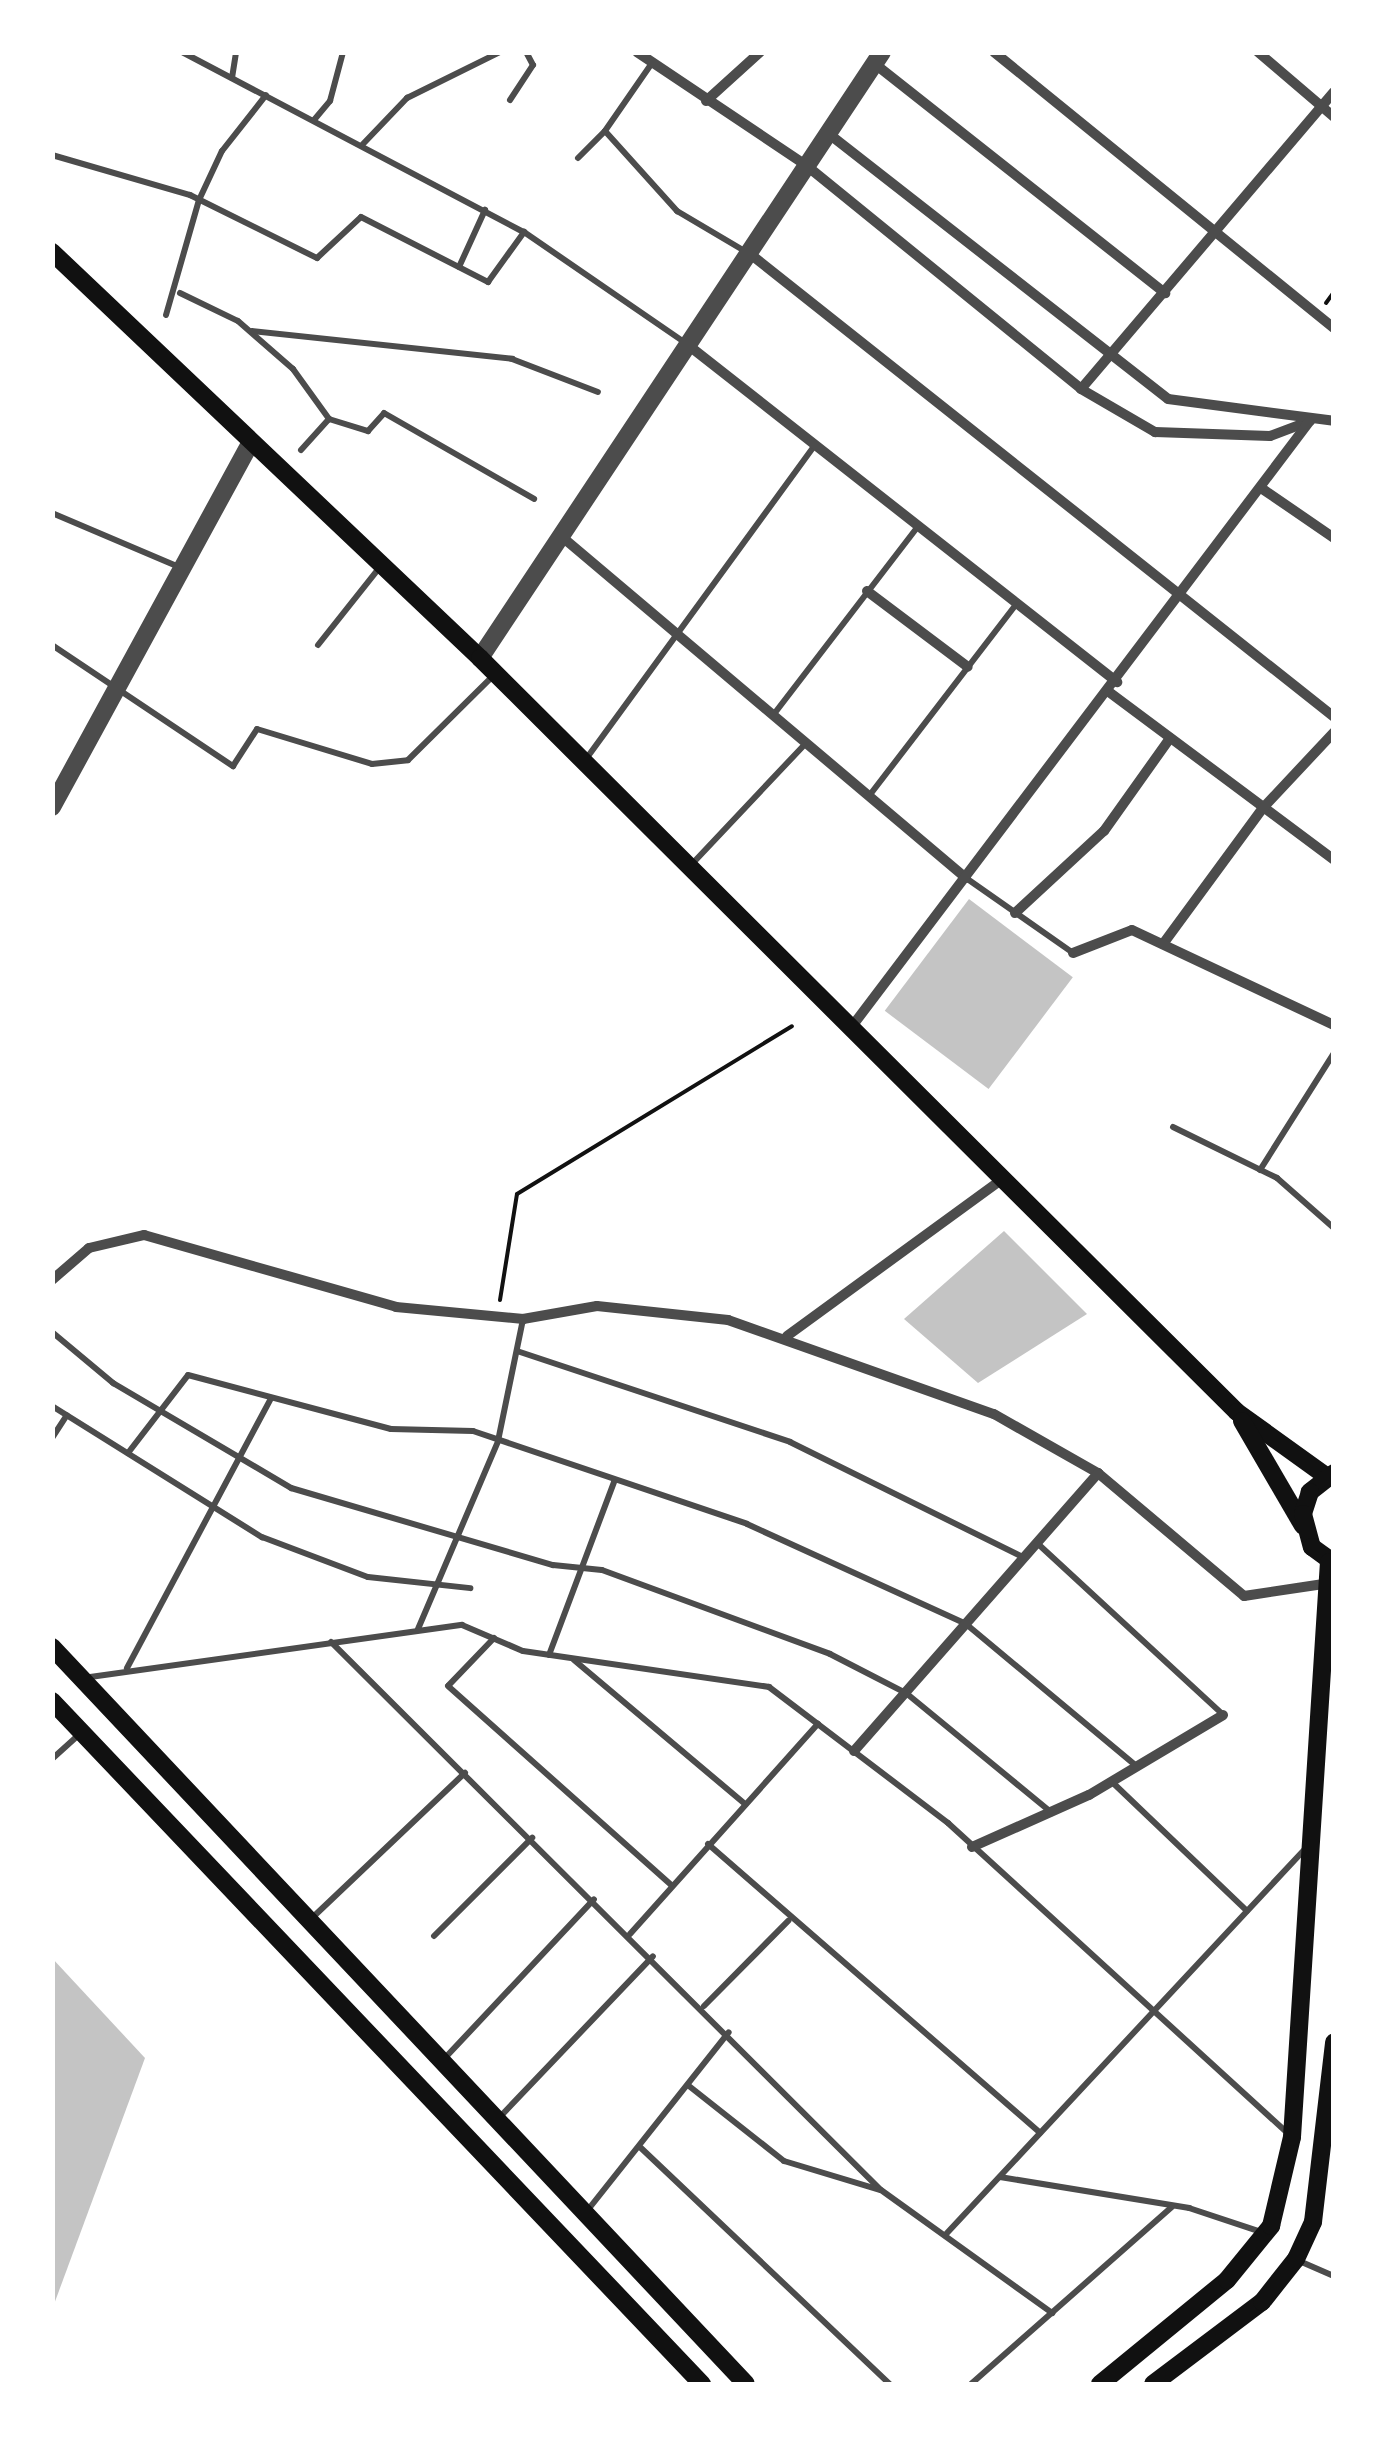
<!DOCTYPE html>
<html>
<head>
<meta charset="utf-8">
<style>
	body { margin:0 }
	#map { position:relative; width:1386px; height:2437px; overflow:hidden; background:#fff; font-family:"Fira Sans Condensed",sans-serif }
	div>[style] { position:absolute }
	.building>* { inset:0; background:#c4c4c4; transform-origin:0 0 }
	.path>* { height:4px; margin:-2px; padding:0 2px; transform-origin:2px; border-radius:2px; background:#111 }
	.service>* { height:6px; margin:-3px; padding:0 3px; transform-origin:3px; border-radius:3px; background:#4c4c4c }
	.minor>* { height:10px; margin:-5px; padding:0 5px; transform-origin:5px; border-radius:5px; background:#4c4c4c }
	.tertiary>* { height:18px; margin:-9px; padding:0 9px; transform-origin:9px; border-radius:9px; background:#4c4c4c }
	.secondary>* { height:18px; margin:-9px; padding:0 9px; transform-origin:9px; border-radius:9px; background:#111 }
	span { translate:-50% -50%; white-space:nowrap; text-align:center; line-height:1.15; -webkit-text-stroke:8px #fff; paint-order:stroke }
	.frame { position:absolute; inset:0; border:55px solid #fff; pointer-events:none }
</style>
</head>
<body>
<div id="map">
	<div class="building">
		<i style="left:969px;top:899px;width:130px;height:140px;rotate:37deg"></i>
		<i style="clip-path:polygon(1004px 1231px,1087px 1314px,978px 1383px,904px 1319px)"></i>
		<i style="clip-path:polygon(52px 1958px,145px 2058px,53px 2307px,52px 2307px)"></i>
	</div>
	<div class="path">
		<i style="left:1326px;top:303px;width:14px;rotate:-54deg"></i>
		<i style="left:500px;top:1300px;width:107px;rotate:-80.9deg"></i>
		<i style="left:517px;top:1194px;width:322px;rotate:-31.4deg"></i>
	</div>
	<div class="service">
		<i style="left:182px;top:52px;width:386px;rotate:27.8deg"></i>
		<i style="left:524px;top:232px;width:198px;rotate:34.5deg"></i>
		<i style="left:652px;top:63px;width:83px;rotate:124.7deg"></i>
		<i style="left:605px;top:131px;width:108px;rotate:48deg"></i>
		<i style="left:677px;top:211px;width:82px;rotate:30.6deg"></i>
		<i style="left:232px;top:78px;width:26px;rotate:-81deg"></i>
		<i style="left:510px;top:100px;width:42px;rotate:-56.7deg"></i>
		<i style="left:533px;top:65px;width:15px;rotate:-118deg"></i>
		<i style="left:314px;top:120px;width:25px;rotate:-50deg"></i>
		<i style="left:330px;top:101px;width:51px;rotate:-75.1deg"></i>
		<i style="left:363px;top:144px;width:64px;rotate:-46.3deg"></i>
		<i style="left:407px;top:98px;width:104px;rotate:-26.3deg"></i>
		<i style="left:52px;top:155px;width:144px;rotate:16.2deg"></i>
		<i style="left:190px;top:195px;width:142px;rotate:26.4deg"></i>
		<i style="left:317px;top:258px;width:60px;rotate:-43deg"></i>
		<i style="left:361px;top:217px;width:143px;rotate:27.1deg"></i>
		<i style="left:488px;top:282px;width:62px;rotate:-54.2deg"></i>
		<i style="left:578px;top:158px;width:38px;rotate:-45deg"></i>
		<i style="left:459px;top:267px;width:63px;rotate:-65.5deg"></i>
		<i style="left:180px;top:293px;width:64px;rotate:25.8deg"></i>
		<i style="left:238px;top:321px;width:73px;rotate:41.1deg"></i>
		<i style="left:293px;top:369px;width:62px;rotate:54.2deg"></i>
		<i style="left:329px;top:419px;width:41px;rotate:17.1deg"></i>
		<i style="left:368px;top:431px;width:24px;rotate:-48deg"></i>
		<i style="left:384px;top:413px;width:173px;rotate:29.8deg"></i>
		<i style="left:166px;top:315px;width:120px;rotate:-74deg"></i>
		<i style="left:199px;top:200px;width:54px;rotate:-64.9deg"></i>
		<i style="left:222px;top:151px;width:71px;rotate:-51.8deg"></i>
		<i style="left:252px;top:331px;width:262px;rotate:6.1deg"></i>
		<i style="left:512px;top:359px;width:92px;rotate:21deg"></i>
		<i style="left:301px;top:450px;width:42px;rotate:-47.9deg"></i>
		<i style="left:52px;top:513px;width:138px;rotate:23deg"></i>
		<i style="left:52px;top:645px;width:218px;rotate:33.8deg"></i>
		<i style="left:233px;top:766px;width:44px;rotate:-57deg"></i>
		<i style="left:257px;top:729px;width:120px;rotate:16.9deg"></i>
		<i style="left:372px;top:764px;width:36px;rotate:-6deg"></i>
		<i style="left:408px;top:760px;width:120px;rotate:-44.7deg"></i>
		<i style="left:318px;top:645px;width:100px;rotate:-51.5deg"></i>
		<i style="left:774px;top:714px;width:237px;rotate:-52.5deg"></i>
		<i style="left:586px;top:759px;width:387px;rotate:-53.9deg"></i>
		<i style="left:869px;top:796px;width:243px;rotate:-52.5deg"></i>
		<i style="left:692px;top:864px;width:166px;rotate:-46.7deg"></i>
		<i style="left:966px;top:878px;width:131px;rotate:35deg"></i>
		<i style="left:1173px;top:1127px;width:116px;rotate:26.1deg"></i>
		<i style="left:1277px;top:1178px;width:76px;rotate:41.3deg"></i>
		<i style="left:1260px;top:1170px;width:138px;rotate:-57.7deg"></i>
		<i style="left:52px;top:1332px;width:80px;rotate:39.9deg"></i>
		<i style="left:113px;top:1383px;width:207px;rotate:30.5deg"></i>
		<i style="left:291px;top:1488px;width:273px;rotate:16.4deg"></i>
		<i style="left:553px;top:1565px;width:49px;rotate:5.8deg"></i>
		<i style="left:602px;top:1570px;width:243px;rotate:20.2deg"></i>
		<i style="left:830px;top:1654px;width:85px;rotate:27.2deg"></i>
		<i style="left:906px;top:1693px;width:189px;rotate:39.4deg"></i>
		<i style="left:517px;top:1351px;width:288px;rotate:18.4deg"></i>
		<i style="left:790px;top:1442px;width:260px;rotate:26.3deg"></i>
		<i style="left:52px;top:1406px;width:248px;rotate:32deg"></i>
		<i style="left:262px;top:1537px;width:113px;rotate:20.7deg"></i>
		<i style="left:368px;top:1577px;width:103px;rotate:6.2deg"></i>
		<i style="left:52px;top:1438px;width:27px;rotate:-57deg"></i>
		<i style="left:128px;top:1453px;width:98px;rotate:-52.4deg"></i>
		<i style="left:188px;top:1375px;width:210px;rotate:14.9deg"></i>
		<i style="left:391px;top:1429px;width:82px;rotate:1.4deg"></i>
		<i style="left:473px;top:1431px;width:289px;rotate:18.7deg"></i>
		<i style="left:747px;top:1524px;width:241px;rotate:24.5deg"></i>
		<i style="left:966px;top:1624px;width:220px;rotate:39.8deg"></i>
		<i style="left:1037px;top:1543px;width:252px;rotate:42.7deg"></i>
		<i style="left:418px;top:1629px;width:204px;rotate:-66.9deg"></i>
		<i style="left:498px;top:1441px;width:125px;rotate:-78.4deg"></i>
		<i style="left:494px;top:1638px;width:66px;rotate:133.8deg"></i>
		<i style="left:448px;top:1686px;width:299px;rotate:41.7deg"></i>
		<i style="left:331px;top:1642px;width:776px;rotate:44.9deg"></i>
		<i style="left:881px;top:2190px;width:211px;rotate:35.7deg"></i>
		<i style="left:549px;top:1655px;width:185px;rotate:-69.4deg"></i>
		<i style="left:574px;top:1660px;width:224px;rotate:40.1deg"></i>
		<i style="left:127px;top:1668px;width:304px;rotate:-61.9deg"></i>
		<i style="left:83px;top:1678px;width:383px;rotate:-8deg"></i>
		<i style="left:462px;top:1625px;width:66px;rotate:23.1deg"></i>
		<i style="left:523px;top:1651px;width:249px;rotate:8.3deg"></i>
		<i style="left:769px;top:1687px;width:225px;rotate:37.2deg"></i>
		<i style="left:948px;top:1823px;width:459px;rotate:42.4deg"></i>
		<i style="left:52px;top:1759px;width:38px;rotate:-42deg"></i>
		<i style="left:1111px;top:1781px;width:188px;rotate:43.7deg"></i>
		<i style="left:708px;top:1844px;width:440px;rotate:41deg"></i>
		<i style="left:312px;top:1918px;width:211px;rotate:-43.5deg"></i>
		<i style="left:630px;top:1934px;width:282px;rotate:-48.2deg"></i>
		<i style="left:434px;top:1936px;width:139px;rotate:-45deg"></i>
		<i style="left:704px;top:2006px;width:120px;rotate:-45.3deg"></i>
		<i style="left:444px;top:2059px;width:219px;rotate:-46.8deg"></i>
		<i style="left:689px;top:2086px;width:121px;rotate:38.3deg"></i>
		<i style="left:784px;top:2161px;width:100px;rotate:16.8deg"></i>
		<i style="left:497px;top:2120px;width:226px;rotate:-46.4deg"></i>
		<i style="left:641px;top:2148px;width:343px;rotate:43.5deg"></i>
		<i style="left:1000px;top:2177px;width:192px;rotate:9.3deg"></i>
		<i style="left:1189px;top:2208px;width:79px;rotate:18.4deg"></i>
		<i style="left:587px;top:2211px;width:228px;rotate:-51.6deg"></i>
		<i style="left:947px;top:2233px;width:524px;rotate:-47.01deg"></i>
		<i style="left:1297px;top:2260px;width:40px;rotate:23.4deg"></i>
		<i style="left:971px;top:2384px;width:268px;rotate:-41.4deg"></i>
	</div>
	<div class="minor">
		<i style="left:637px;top:52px;width:205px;rotate:33.8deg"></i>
		<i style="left:807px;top:166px;width:353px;rotate:39.1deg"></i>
		<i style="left:1081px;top:389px;width:86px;rotate:30.2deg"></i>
		<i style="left:1155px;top:432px;width:115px;rotate:2deg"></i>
		<i style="left:1270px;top:436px;width:43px;rotate:-20.6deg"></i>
		<i style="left:994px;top:52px;width:438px;rotate:39.1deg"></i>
		<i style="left:1258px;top:52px;width:100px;rotate:40.5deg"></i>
		<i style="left:875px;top:64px;width:370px;rotate:38.3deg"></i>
		<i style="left:706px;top:101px;width:73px;rotate:-42.2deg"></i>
		<i style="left:829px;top:134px;width:430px;rotate:38deg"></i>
		<i style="left:1168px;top:399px;width:167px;rotate:7.5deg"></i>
		<i style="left:749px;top:253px;width:747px;rotate:38.42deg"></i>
		<i style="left:688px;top:345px;width:546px;rotate:38.15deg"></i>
		<i style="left:1081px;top:389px;width:390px;rotate:-49.6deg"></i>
		<i style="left:1264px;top:490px;width:85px;rotate:34.4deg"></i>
		<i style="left:561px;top:536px;width:530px;rotate:40.18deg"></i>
		<i style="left:867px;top:591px;width:126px;rotate:37deg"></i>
		<i style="left:1109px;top:692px;width:281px;rotate:36.7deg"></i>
		<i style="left:1015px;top:913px;width:121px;rotate:-42.7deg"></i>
		<i style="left:1104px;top:831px;width:114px;rotate:-54.6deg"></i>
		<i style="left:1163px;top:944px;width:169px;rotate:-53.7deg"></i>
		<i style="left:1263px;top:808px;width:104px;rotate:-46.9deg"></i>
		<i style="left:1073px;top:953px;width:63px;rotate:-21.3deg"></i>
		<i style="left:1132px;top:930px;width:223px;rotate:25.2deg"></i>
		<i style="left:850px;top:1029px;width:761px;rotate:-52.9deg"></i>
		<i style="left:52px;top:1280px;width:49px;rotate:-40.9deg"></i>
		<i style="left:89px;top:1248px;width:57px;rotate:-13.3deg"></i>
		<i style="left:144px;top:1235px;width:262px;rotate:15.9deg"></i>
		<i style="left:396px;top:1307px;width:128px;rotate:5.4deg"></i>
		<i style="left:523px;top:1319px;width:75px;rotate:-10deg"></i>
		<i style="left:597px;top:1306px;width:132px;rotate:6.1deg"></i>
		<i style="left:728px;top:1320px;width:282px;rotate:19.5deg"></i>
		<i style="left:994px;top:1414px;width:120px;rotate:29.6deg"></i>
		<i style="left:1098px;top:1473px;width:191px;rotate:40.1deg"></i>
		<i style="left:1244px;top:1596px;width:87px;rotate:-8.6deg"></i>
		<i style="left:787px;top:1336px;width:270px;rotate:-36.1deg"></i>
		<i style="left:854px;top:1751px;width:370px;rotate:-48.7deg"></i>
		<i style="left:972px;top:1847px;width:128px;rotate:-24deg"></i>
		<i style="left:1089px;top:1795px;width:156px;rotate:-30.8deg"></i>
	</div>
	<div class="tertiary">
		<i style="left:480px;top:658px;width:727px;rotate:-56.44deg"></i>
		<i style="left:52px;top:807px;width:411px;rotate:-61.4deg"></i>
	</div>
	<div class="secondary">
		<i style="left:52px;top:252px;width:590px;rotate:43.49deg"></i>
		<i style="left:480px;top:658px;width:1068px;rotate:44.89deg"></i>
		<i style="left:1237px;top:1412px;width:110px;rotate:35.7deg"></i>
		<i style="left:1242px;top:1421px;width:121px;rotate:59.8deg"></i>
		<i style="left:1334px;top:1473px;width:31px;rotate:142deg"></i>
		<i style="left:1310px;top:1492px;width:23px;rotate:108deg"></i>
		<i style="left:1303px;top:1514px;width:34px;rotate:75deg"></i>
		<i style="left:1312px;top:1547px;width:27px;rotate:36deg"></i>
		<i style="left:52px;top:1647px;width:1012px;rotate:46.72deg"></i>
		<i style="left:52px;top:1701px;width:943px;rotate:46.42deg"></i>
		<i style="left:1100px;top:2384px;width:164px;rotate:-39.3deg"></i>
		<i style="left:1227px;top:2280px;width:70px;rotate:-50.8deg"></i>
		<i style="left:1271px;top:2226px;width:91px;rotate:-76.7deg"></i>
		<i style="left:1292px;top:2137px;width:576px;rotate:-86.32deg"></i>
		<i style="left:1153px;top:2384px;width:136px;rotate:-37deg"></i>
		<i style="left:1262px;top:2302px;width:55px;rotate:-51.7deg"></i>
		<i style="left:1296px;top:2259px;width:41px;rotate:-65.3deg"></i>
		<i style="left:1313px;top:2222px;width:181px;rotate:-83.3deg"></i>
	</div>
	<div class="frame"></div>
</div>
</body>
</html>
